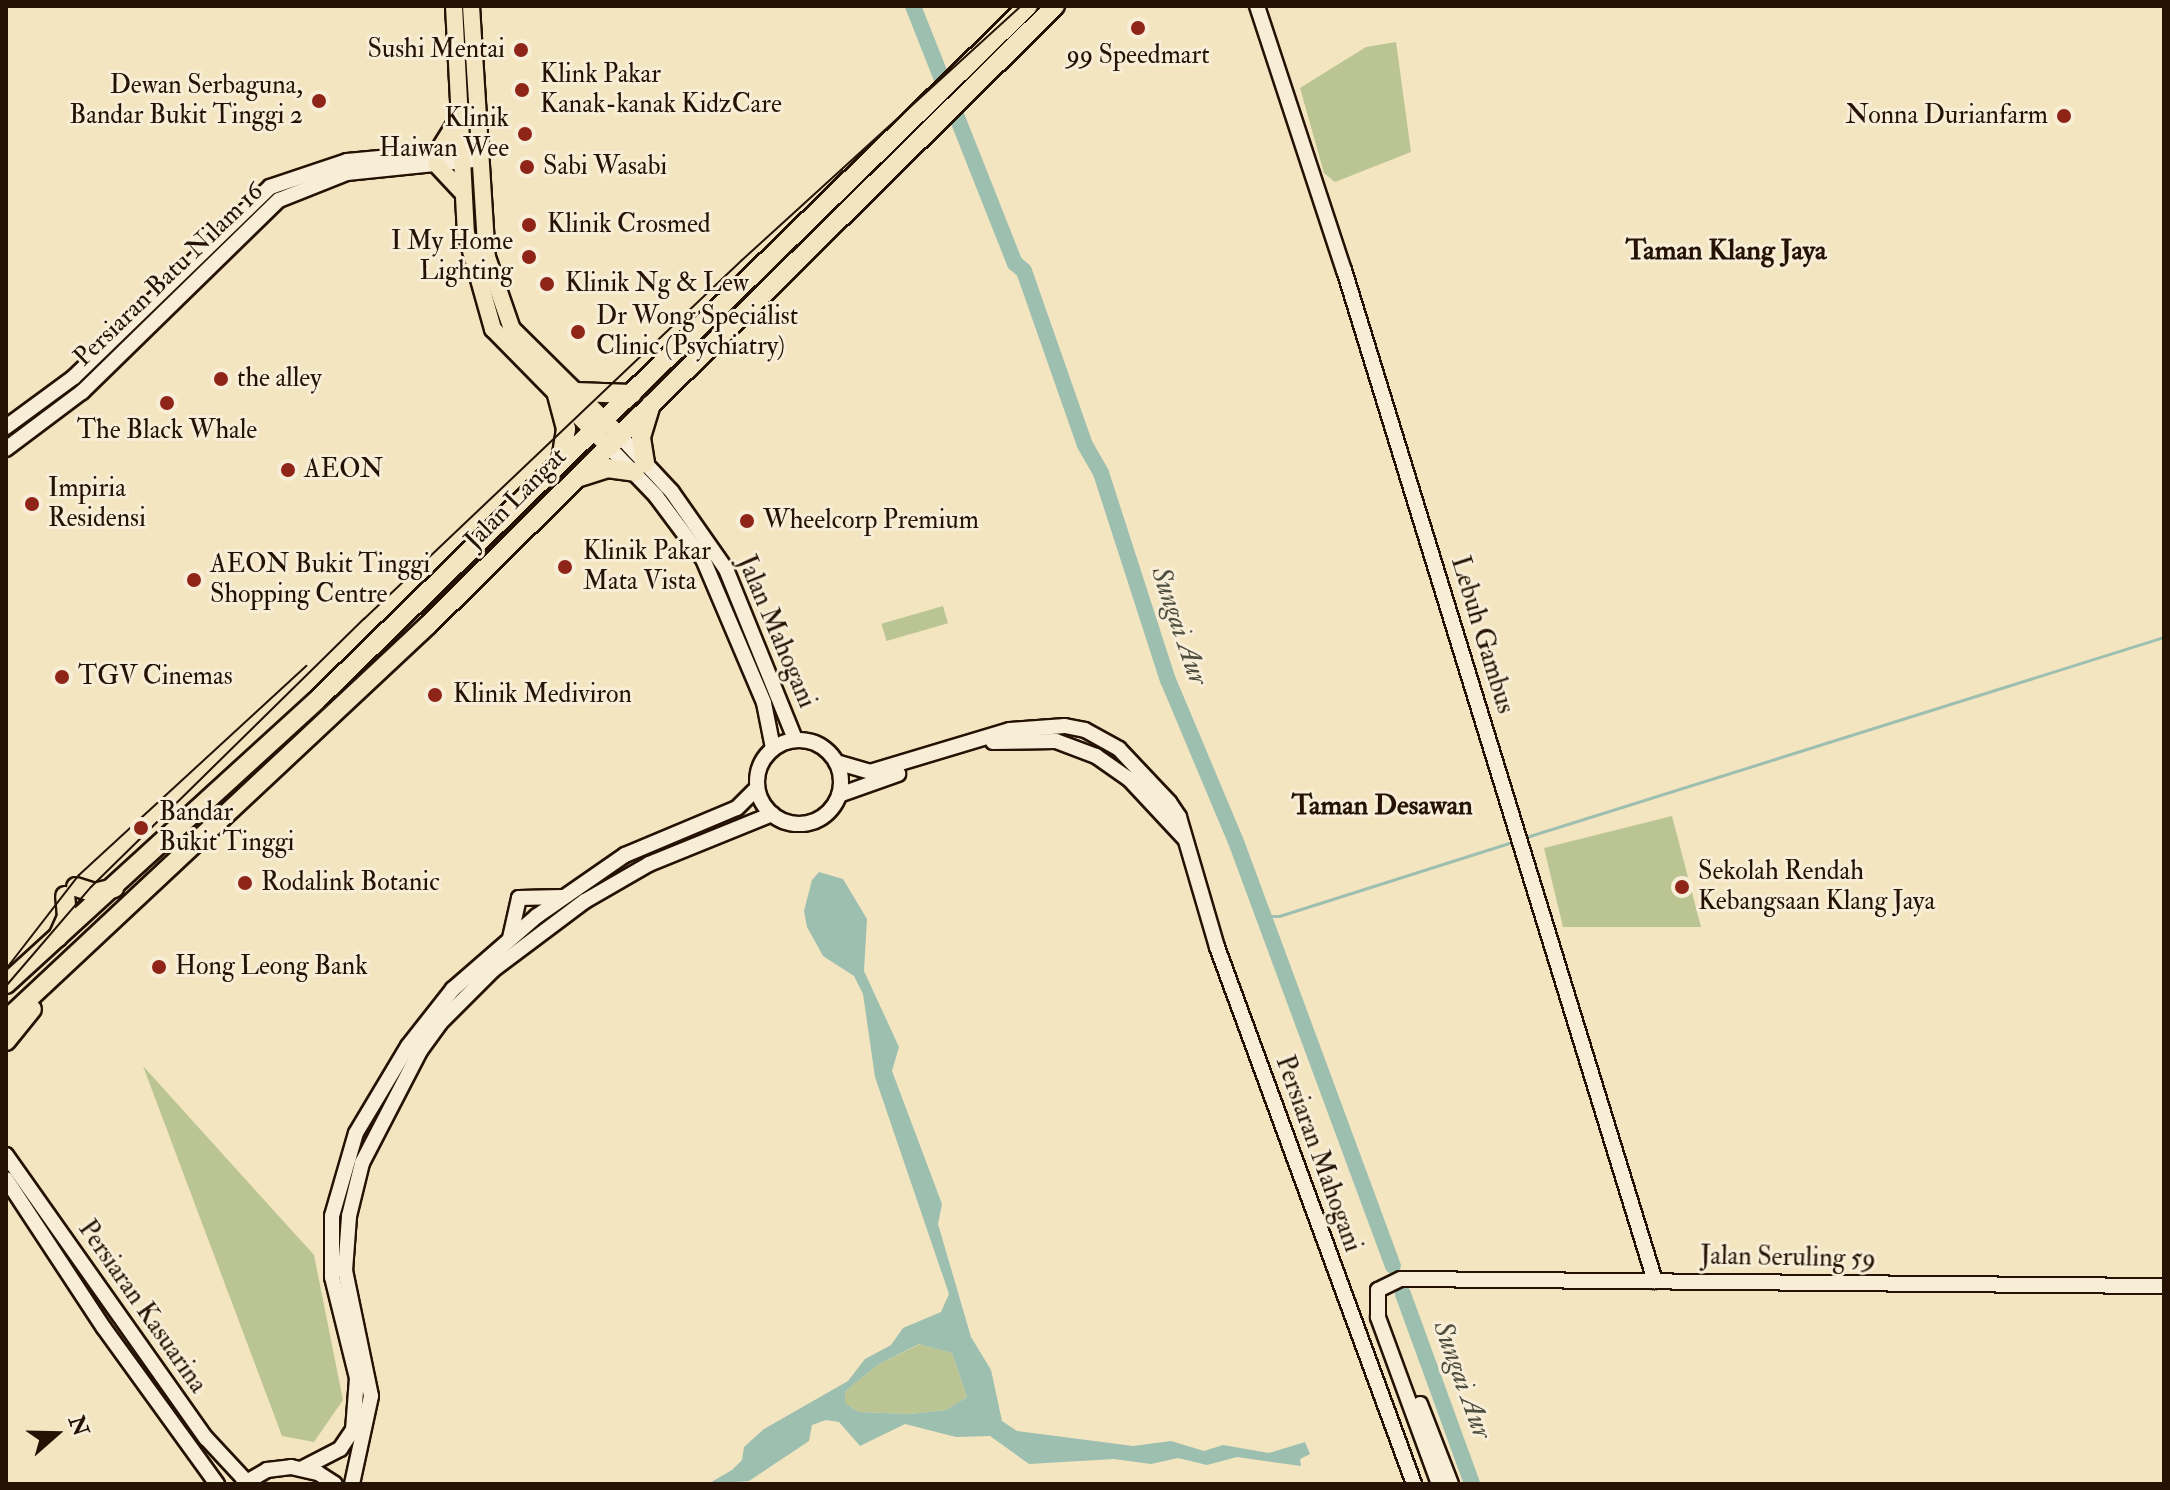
<!DOCTYPE html>
<html>
<head>
<meta charset="utf-8">
<style>
	body { margin:0 }
	#map { position:relative; width:2170px; height:1490px; overflow:hidden; background:#f4e5c1; font-family:"IM FELL Double Pica",serif }
	div>[style] { position:absolute }
	.green>* { inset:0; background:#bac593; transform-origin:0 0 }
	.water>* { inset:0; background:#9cbfb0 }
	.stream>* { height:3px; margin:-1.5px; padding:0 1.5px; transform-origin:1.5px; border-radius:1.5px; background:#9cbfb0 }
	.river>* { height:16px; margin:-8px; padding:0 8px; transform-origin:8px; border-radius:8px; background:#9cbfb0 }
	.roads { filter:drop-shadow(2px 0 #251204) drop-shadow(-2px 0 #251204) drop-shadow(0 2px #251204) drop-shadow(0 -2px #251204) }
	.secondary>* { height:14px; margin:-7px; padding:0 7px; transform-origin:7px; border-radius:7px; background:#f8eed7 }
	.secondary>.ring { margin:-7px; padding:0; box-sizing:content-box; background:none; border:14px solid #f8eed7; border-radius:50% }
	.primary>* { height:16px; margin:-8px; padding:0 8px; transform-origin:8px; border-radius:8px; background:#f4e5c1 }
	.highway>* { height:18px; margin:-9px; padding:0 9px; transform-origin:9px; border-radius:9px; background:#f4e5c1 }
	.tram>* { height:2px; margin:-1px; padding:0 1px; transform-origin:1px; border-radius:1px; background:#251204 }
	.dots>* { width:22px; height:22px; translate:-50% -50%; box-sizing:border-box; border:4px solid #f8eed7; border-radius:50% }
	span { translate:-50% -50%; white-space:nowrap; text-align:center; line-height:1.15; -webkit-text-stroke:6px #f8eed7; paint-order:stroke }
	.poi-label { font-size:26px; color:#251204 }
	.right { translate:-100% -50%; text-align:right }
	.left { translate:0 -50%; text-align:left }
	.street-label { font-size:26px; color:#251204 }
	.neighbourhood-label { font-size:28px; color:#251204; font-weight:700 }
	.water-label { font-size:28px; color:#4f4f40; font-style:italic }
	.frame { position:absolute; inset:0; border:8px solid #251204; pointer-events:none }
	.north { position:absolute; left:16px; top:1394px; width:80px; height:80px; -webkit-text-stroke:6px #f8eed7; paint-order:stroke; rotate:70deg; font-size:22px; font-weight:700; line-height:32px; text-align:center; color:#251204 }
	.north::after { content:''; display:block; margin:auto; width:28px; height:36px; background:#251204; clip-path:polygon(50% 0,100% 100%,50% 72%,0 100%) }
</style>
</head>
<body>
<div id="map">
	<div class="green">
		<i style="clip-path:polygon(1396px 42px,1411px 152px,1335px 182px,1324px 173px,1300px 88px,1366px 47px)"></i>
		<i style="left:943px;top:606px;width:18px;height:64px;rotate:74deg"></i>
		<i style="clip-path:polygon(1672px 816px,1701px 927px,1563px 927px,1544px 848px)"></i>
		<i style="clip-path:polygon(143px 1066px,314px 1255px,343px 1400px,314px 1442px,282px 1436px)"></i>
		<i style="clip-path:polygon(920px 1344px,952px 1353px,967px 1397px,946px 1410px,910px 1414px,859px 1412px,845px 1403px,845px 1392px,854px 1384px,879px 1364px)"></i>
	</div>
	<div class="water">
		<i style="clip-path:polygon(evenodd,819px 872px,843px 879px,867px 919px,864px 971px,899px 1047px,892px 1071px,942px 1204px,938px 1224px,971px 1337px,991px 1370px,1002px 1421px,1017px 1431px,1133px 1446px,1171px 1441px,1204px 1451px,1223px 1445px,1269px 1453px,1305px 1442px,1310px 1454px,1300px 1459px,1301px 1466px,1237px 1457px,1207px 1465px,1178px 1458px,1151px 1464px,1114px 1459px,1029px 1464px,990px 1436px,956px 1437px,905px 1424px,860px 1446px,839px 1422px,826px 1420px,812px 1425px,809px 1441px,749px 1481px,708px 1484px,732px 1470px,742px 1460px,744px 1447px,764px 1429px,848px 1381px,865px 1359px,891px 1345px,903px 1328px,941px 1312px,949px 1294px,875px 1077px,863px 994px,854px 976px,823px 956px,807px 927px,804px 911px,812px 880px,819px 872px,919px 1344px,952px 1353px,967px 1397px,946px 1410px,910px 1414px,859px 1412px,845px 1403px,845px 1392px,854px 1384px,879px 1364px,919px 1344px)"></i>
	</div>
	<div class="stream">
		<i style="left:1523px;top:838px;width:672px;rotate:-17.41deg"></i>
		<i style="left:1262px;top:916px;width:17px"></i>
		<i style="left:1279px;top:916px;width:248px;rotate:-17.6deg"></i>
	</div>
	<div class="river">
		<i style="left:913px;top:6px;width:277px;rotate:68.4deg"></i>
		<i style="left:1015px;top:263px;width:12px;rotate:42deg"></i>
		<i style="left:1024px;top:271px;width:184px;rotate:70.7deg"></i>
		<i style="left:1085px;top:445px;width:32px;rotate:60deg"></i>
		<i style="left:1101px;top:473px;width:218px;rotate:72.1deg"></i>
		<i style="left:1168px;top:680px;width:173px;rotate:67.2deg"></i>
		<i style="left:1235px;top:839px;width:455px;rotate:69.7deg"></i>
		<i style="left:1403px;top:1294px;width:202px;rotate:70deg"></i>
	</div>
	<div class="roads">
		<div class="secondary">
			<i style="left:1257px;top:6px;width:278px;rotate:71.8deg"></i>
			<i style="left:1344px;top:270px;width:1058px;rotate:72.9deg"></i>
			<i style="left:6px;top:427px;width:84px;rotate:-36.3deg"></i>
			<i style="left:74px;top:377px;width:273px;rotate:-44.1deg"></i>
			<i style="left:270px;top:187px;width:81px;rotate:-18.7deg"></i>
			<i style="left:347px;top:161px;width:130px;rotate:-5.3deg"></i>
			<i style="left:618px;top:434px;width:79px;rotate:47deg"></i>
			<i style="left:672px;top:492px;width:94px;rotate:55deg"></i>
			<i style="left:726px;top:569px;width:183px;rotate:67.9deg"></i>
			<i style="left:607px;top:445px;width:71px;rotate:46.1deg"></i>
			<i style="left:656px;top:496px;width:79px;rotate:53.3deg"></i>
			<i style="left:703px;top:559px;width:156px;rotate:67deg"></i>
			<i style="left:764px;top:703px;width:46px;rotate:78.7deg"></i>
			<i style="left:6px;top:449px;width:95px;rotate:-36.9deg"></i>
			<i style="left:82px;top:392px;width:275px;rotate:-44.3deg"></i>
			<i style="left:279px;top:200px;width:73px;rotate:-21.7deg"></i>
			<i style="left:347px;top:173px;width:127px;rotate:-5.9deg"></i>
			<i class="ring" style="left:757px;top:740px;width:70px;height:70px"></i>
			<i style="left:993px;top:742px;width:63px;rotate:-0.9deg"></i>
			<i style="left:1056px;top:741px;width:43px;rotate:20.6deg"></i>
			<i style="left:1096px;top:756px;width:40px;rotate:34.9deg"></i>
			<i style="left:1129px;top:779px;width:81px;rotate:47deg"></i>
			<i style="left:836px;top:762px;width:35px;rotate:16deg"></i>
			<i style="left:870px;top:772px;width:146px;rotate:-16.7deg"></i>
			<i style="left:1010px;top:730px;width:55px;rotate:-4.2deg"></i>
			<i style="left:1065px;top:726px;width:20px;rotate:11deg"></i>
			<i style="left:1085px;top:730px;width:39px;rotate:29deg"></i>
			<i style="left:1119px;top:749px;width:73px;rotate:46.7deg"></i>
			<i style="left:1169px;top:802px;width:18px;rotate:56deg"></i>
			<i style="left:1179px;top:817px;width:135px;rotate:73.7deg"></i>
			<i style="left:1217px;top:947px;width:572px;rotate:69.85deg"></i>
			<i style="left:839px;top:795px;width:63px;rotate:-19.6deg"></i>
			<i style="left:510px;top:938px;width:41px;rotate:-77.3deg"></i>
			<i style="left:519px;top:898px;width:44px;rotate:-1.3deg"></i>
			<i style="left:6px;top:1155px;width:347px;rotate:54.8deg"></i>
			<i style="left:206px;top:1438px;width:59px;rotate:47.1deg"></i>
			<i style="left:6px;top:1179px;width:178px;rotate:56.7deg"></i>
			<i style="left:104px;top:1328px;width:193px;rotate:54.1deg"></i>
			<i style="left:1420px;top:1404px;width:86px;rotate:68.8deg"></i>
			<i style="left:303px;top:1468px;width:42px;rotate:-27.2deg"></i>
			<i style="left:340px;top:1449px;width:23px;rotate:-56deg"></i>
			<i style="left:353px;top:1430px;width:52px;rotate:-85.6deg"></i>
			<i style="left:357px;top:1378px;width:104px;rotate:-103.9deg"></i>
			<i style="left:332px;top:1277px;width:61px;rotate:-90deg"></i>
			<i style="left:332px;top:1216px;width:86px;rotate:-73.9deg"></i>
			<i style="left:356px;top:1133px;width:101px;rotate:-59.1deg"></i>
			<i style="left:408px;top:1046px;width:73px;rotate:-51.7deg"></i>
			<i style="left:453px;top:989px;width:111px;rotate:-41deg"></i>
			<i style="left:537px;top:916px;width:107px;rotate:-34.7deg"></i>
			<i style="left:625px;top:855px;width:121px;rotate:-22.8deg"></i>
			<i style="left:737px;top:808px;width:28px;rotate:-45deg"></i>
			<i style="left:243px;top:1484px;width:28px;rotate:-30deg"></i>
			<i style="left:267px;top:1470px;width:24px;rotate:-7deg"></i>
			<i style="left:291px;top:1467px;width:28px;rotate:13deg"></i>
			<i style="left:318px;top:1473px;width:20px;rotate:33deg"></i>
			<i style="left:352px;top:1484px;width:90px;rotate:-77.8deg"></i>
			<i style="left:371px;top:1396px;width:128px;rotate:-101.7deg"></i>
			<i style="left:345px;top:1271px;width:55px;rotate:-85.8deg"></i>
			<i style="left:349px;top:1216px;width:55px;rotate:-76.2deg"></i>
			<i style="left:362px;top:1163px;width:126px;rotate:-62.6deg"></i>
			<i style="left:420px;top:1051px;width:34px;rotate:-54deg"></i>
			<i style="left:440px;top:1023px;width:75px;rotate:-45deg"></i>
			<i style="left:493px;top:970px;width:115px;rotate:-36.9deg"></i>
			<i style="left:585px;top:901px;width:74px;rotate:-30deg"></i>
			<i style="left:649px;top:864px;width:133px;rotate:-22.1deg"></i>
			<i style="left:1439px;top:1484px;width:178px;rotate:-110.1deg"></i>
			<i style="left:1378px;top:1317px;width:27px;rotate:-90deg"></i>
			<i style="left:1378px;top:1290px;width:25px;rotate:-26deg"></i>
			<i style="left:1401px;top:1279px;width:763px;rotate:0.53deg"></i>
		</div>
		<div class="primary">
			<i style="left:454px;top:6px;width:227px;rotate:87deg"></i>
			<i style="left:466px;top:233px;width:100px;rotate:74.3deg"></i>
			<i style="left:493px;top:329px;width:163px;rotate:45.5deg"></i>
			<i style="left:471px;top:6px;width:252px;rotate:86.4deg"></i>
			<i style="left:487px;top:257px;width:76px;rotate:70.9deg"></i>
			<i style="left:512px;top:329px;width:149px;rotate:44.7deg"></i>
			<i style="left:437px;top:153px;width:38px;rotate:-58deg"></i>
			<i style="left:436px;top:164px;width:37px;rotate:47deg"></i>
		</div>
		<div class="highway">
			<i style="left:575px;top:392px;width:57px;rotate:2deg"></i>
			<i style="left:557px;top:395px;width:35px;rotate:75deg"></i>
			<i style="left:566px;top:429px;width:32px;rotate:99deg"></i>
			<i style="left:645px;top:463px;width:26px;rotate:-99deg"></i>
			<i style="left:641px;top:437px;width:34px;rotate:-73deg"></i>
			<i style="left:580px;top:477px;width:28px;rotate:-18deg"></i>
			<i style="left:607px;top:468px;width:28px;rotate:8deg"></i>
			<i style="left:76px;top:887px;width:19px;rotate:18deg"></i>
			<i style="left:94px;top:893px;width:21px;rotate:-14deg"></i>
			<i style="left:58px;top:937px;width:22px;rotate:-66deg"></i>
			<i style="left:67px;top:917px;width:21px;rotate:-95deg"></i>
			<i style="left:6px;top:984px;width:420px;rotate:-42.4deg"></i>
			<i style="left:316px;top:701px;width:995px;rotate:-44.31deg"></i>
			<i style="left:6px;top:1020px;width:578px;rotate:-43.11deg"></i>
			<i style="left:428px;top:625px;width:881px;rotate:-44.63deg"></i>
			<i style="left:6px;top:1041px;width:41px;rotate:-50.9deg"></i>
		</div>
	</div>
	<div class="tram">
		<i style="left:6px;top:969px;width:119px;rotate:-52.2deg"></i>
		<i style="left:79px;top:875px;width:309px;rotate:-42.6deg"></i>
		<i style="left:6px;top:986px;width:130px;rotate:-49.4deg"></i>
		<i style="left:91px;top:887px;width:383px;rotate:-44.5deg"></i>
		<i style="left:364px;top:619px;width:521px;rotate:-43.52deg"></i>
		<i style="left:742px;top:260px;width:377px;rotate:-42.3deg"></i>
	</div>
	<div class="dots">
		<i style="left:1138px;top:28px;background:#8f2418"></i>
		<i style="left:521px;top:50px;background:#8f2418"></i>
		<i style="left:522px;top:90px;background:#8f2418"></i>
		<i style="left:319px;top:101px;background:#8f2418"></i>
		<i style="left:2064px;top:116px;background:#8f2418"></i>
		<i style="left:525px;top:134px;background:#8f2418"></i>
		<i style="left:527px;top:167px;background:#8f2418"></i>
		<i style="left:529px;top:225px;background:#8f2418"></i>
		<i style="left:529px;top:257px;background:#8f2418"></i>
		<i style="left:547px;top:284px;background:#8f2418"></i>
		<i style="left:578px;top:332px;background:#8f2418"></i>
		<i style="left:221px;top:379px;background:#8f2418"></i>
		<i style="left:167px;top:403px;background:#8f2418"></i>
		<i style="left:288px;top:470px;background:#8f2418"></i>
		<i style="left:32px;top:504px;background:#8f2418"></i>
		<i style="left:747px;top:521px;background:#8f2418"></i>
		<i style="left:565px;top:567px;background:#8f2418"></i>
		<i style="left:194px;top:580px;background:#8f2418"></i>
		<i style="left:62px;top:677px;background:#8f2418"></i>
		<i style="left:435px;top:695px;background:#8f2418"></i>
		<i style="left:141px;top:828px;background:#8f2418"></i>
		<i style="left:245px;top:883px;background:#8f2418"></i>
		<i style="left:1682px;top:887px;background:#8f2418"></i>
		<i style="left:159px;top:967px;background:#8f2418"></i>
	</div>
	<div class="poi-label">
		<span class="right" style="left:505px;top:50px">Sushi Mentai</span>
		<span style="left:1138px;top:56px">99 Speedmart</span>
		<span class="left" style="left:540px;top:90px">Klink Pakar<br>Kanak-kanak KidzCare</span>
		<span class="right" style="left:303px;top:101px">Dewan Serbaguna,<br>Bandar Bukit Tinggi 2</span>
		<span class="right" style="left:2048px;top:116px">Nonna Durianfarm</span>
		<span class="right" style="left:509px;top:134px">Klinik<br>Haiwan Wee</span>
		<span class="left" style="left:543px;top:167px">Sabi Wasabi</span>
		<span class="left" style="left:547px;top:225px">Klinik Crosmed</span>
		<span class="right" style="left:513px;top:257px">I My Home<br>Lighting</span>
		<span class="left" style="left:565px;top:284px">Klinik Ng &amp; Lew</span>
		<span class="left" style="left:596px;top:332px">Dr Wong Specialist<br>Clinic (Psychiatry)</span>
		<span class="left" style="left:237px;top:379px">the alley</span>
		<span style="left:167px;top:431px">The Black Whale</span>
		<span class="left" style="left:304px;top:470px">AEON</span>
		<span class="left" style="left:48px;top:504px">Impiria<br>Residensi</span>
		<span class="left" style="left:763px;top:521px">Wheelcorp Premium</span>
		<span class="left" style="left:583px;top:567px">Klinik Pakar<br>Mata Vista</span>
		<span class="left" style="left:210px;top:580px">AEON Bukit Tinggi<br>Shopping Centre</span>
		<span class="left" style="left:78px;top:677px">TGV Cinemas</span>
		<span class="left" style="left:453px;top:695px">Klinik Mediviron</span>
		<span class="left" style="left:159px;top:828px">Bandar<br>Bukit Tinggi</span>
		<span class="left" style="left:1698px;top:887px">Sekolah Rendah<br>Kebangsaan Klang Jaya</span>
		<span class="left" style="left:261px;top:883px">Rodalink Botanic</span>
		<span class="left" style="left:175px;top:967px">Hong Leong Bank</span>
	</div>
	<div class="street-label">
		<span style="left:169px;top:275px;rotate:-44deg">Persiaran Batu Nilam 16</span>
		<span style="left:516px;top:499px;rotate:-45deg">Jalan Langat</span>
		<span style="left:776px;top:632px;rotate:67deg">Jalan Mahogani</span>
		<span style="left:1482px;top:635px;rotate:73deg">Lebuh Gambus</span>
		<span style="left:1318px;top:1154px;rotate:70deg">Persiaran Mahogani</span>
		<span style="left:1788px;top:1258px;rotate:1deg">Jalan Seruling 59</span>
		<span style="left:142px;top:1307px;rotate:55deg">Persiaran Kasuarina</span>
	</div>
	<div class="neighbourhood-label">
		<span style="left:1726px;top:251px">Taman Klang Jaya</span>
		<span style="left:1382px;top:806px">Taman Desawan</span>
	</div>
	<div class="water-label">
		<span style="left:1179px;top:626px;rotate:71deg">Sungai Aur</span>
		<span style="left:1462px;top:1380px;rotate:70deg">Sungai Aur</span>
	</div>
	<div class="frame"></div>
	<div class="north">N</div>
</div>
</body>
</html>
